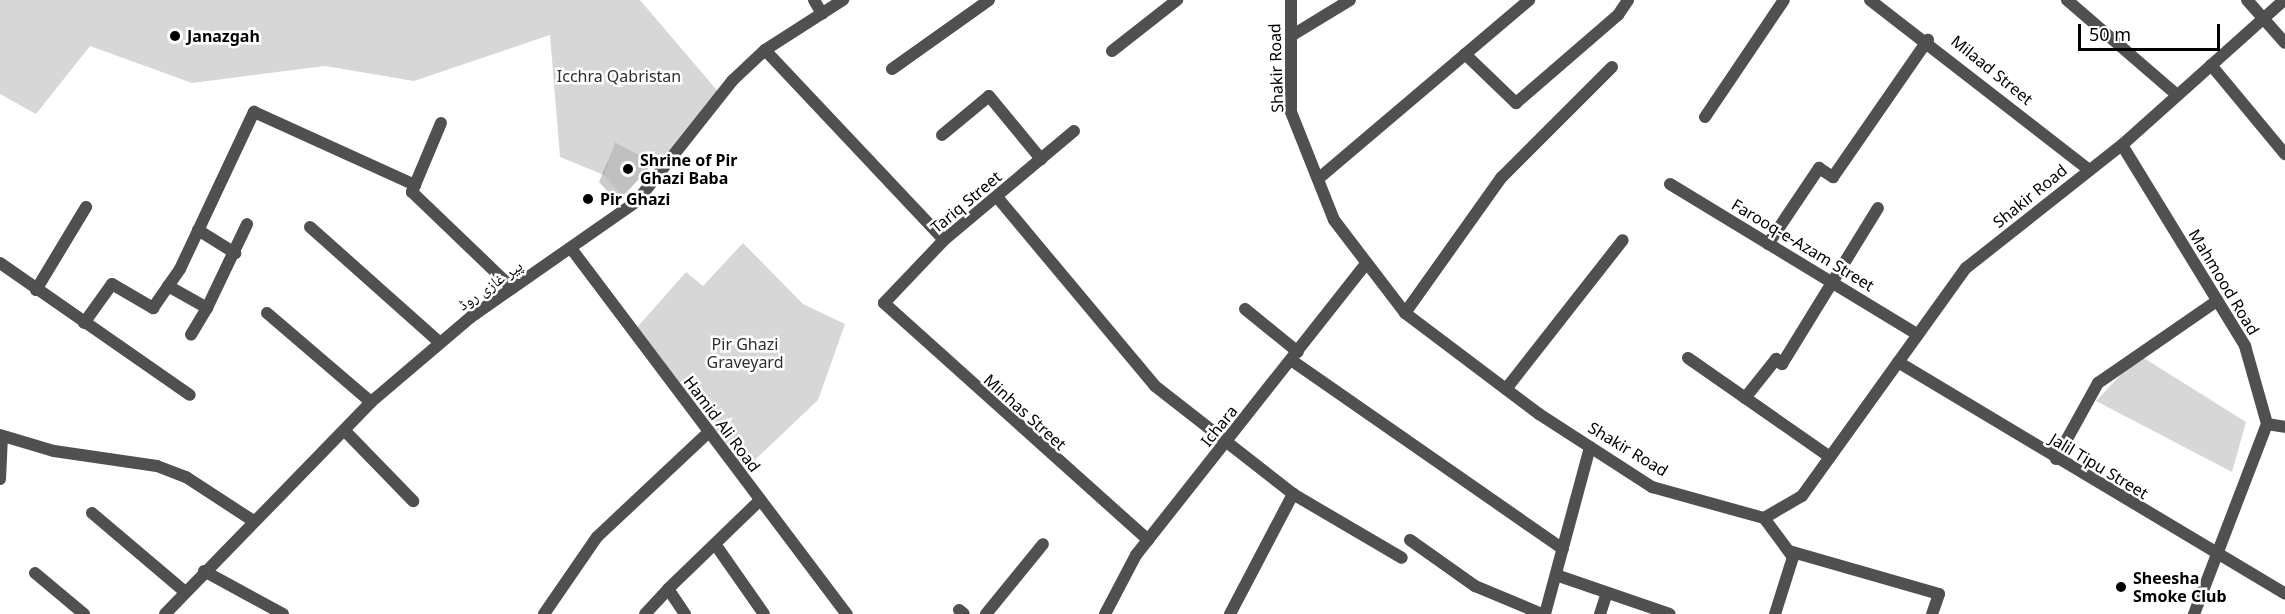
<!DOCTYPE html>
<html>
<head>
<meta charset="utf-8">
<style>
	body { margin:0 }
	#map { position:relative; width:2285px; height:614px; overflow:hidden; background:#fff; font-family:"Noto Sans","Noto Naskh Arabic",sans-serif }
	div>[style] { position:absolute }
	.green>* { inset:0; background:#d7d7d7 }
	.shadow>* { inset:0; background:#0003 }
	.building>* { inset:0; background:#c0c0c0 }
	.minor>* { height:12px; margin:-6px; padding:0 6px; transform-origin:6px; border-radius:6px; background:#505050 }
	.tertiary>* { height:12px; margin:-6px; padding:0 6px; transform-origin:6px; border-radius:6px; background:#505050 }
	.dots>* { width:16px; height:16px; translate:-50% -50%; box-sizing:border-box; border:3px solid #fff; border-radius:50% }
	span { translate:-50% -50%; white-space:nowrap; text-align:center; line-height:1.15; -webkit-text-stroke:5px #fff; paint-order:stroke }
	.poi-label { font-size:16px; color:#000; font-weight:700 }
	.left { translate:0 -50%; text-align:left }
	.street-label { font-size:16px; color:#000 }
	.park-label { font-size:16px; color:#2e2e2e }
	.scale { position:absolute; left:2078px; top:24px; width:142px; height:27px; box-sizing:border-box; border:3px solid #000; border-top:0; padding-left:8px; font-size:18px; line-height:21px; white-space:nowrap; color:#000; -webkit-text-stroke:4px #fff; paint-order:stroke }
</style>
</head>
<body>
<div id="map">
	<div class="green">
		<i style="clip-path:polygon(0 0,640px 0,721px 95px,665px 169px,615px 142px,604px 175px,560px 157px,550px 35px,414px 81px,325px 66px,192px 83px,90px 46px,36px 114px,0 94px)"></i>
		<i style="clip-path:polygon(743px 243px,803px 304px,845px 324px,818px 400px,739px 475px,633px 332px,686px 272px,703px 286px)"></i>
		<i style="clip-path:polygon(2139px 355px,2246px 422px,2232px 472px,2096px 401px)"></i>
	</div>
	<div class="shadow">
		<i style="clip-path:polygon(615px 144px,651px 163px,616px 201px,599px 182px)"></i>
	</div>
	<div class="building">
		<i style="clip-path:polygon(615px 142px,654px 163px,623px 196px,604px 175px)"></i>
	</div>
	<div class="minor">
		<i style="left:814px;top:0;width:16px;rotate:60deg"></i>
		<i style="left:1870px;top:0;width:277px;rotate:37.8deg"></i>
		<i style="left:2247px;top:0;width:57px;rotate:48.5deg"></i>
		<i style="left:1291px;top:36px;width:69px;rotate:-31.4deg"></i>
		<i style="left:765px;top:50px;width:261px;rotate:46.7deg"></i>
		<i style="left:1112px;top:51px;width:83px;rotate:-38.1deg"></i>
		<i style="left:1465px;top:54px;width:71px;rotate:43.9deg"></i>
		<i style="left:1516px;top:103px;width:135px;rotate:-40.8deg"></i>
		<i style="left:1618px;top:15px;width:18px;rotate:-56deg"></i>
		<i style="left:2211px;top:65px;width:116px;rotate:50.3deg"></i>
		<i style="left:892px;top:69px;width:119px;rotate:-35.4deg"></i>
		<i style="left:1705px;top:117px;width:141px;rotate:-56deg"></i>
		<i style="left:441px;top:123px;width:75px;rotate:112.8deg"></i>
		<i style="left:412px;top:192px;width:139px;rotate:43.8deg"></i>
		<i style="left:1074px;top:131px;width:170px;rotate:140deg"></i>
		<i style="left:944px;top:240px;width:87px;rotate:133.6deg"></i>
		<i style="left:884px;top:303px;width:355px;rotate:41.9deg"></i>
		<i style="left:942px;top:135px;width:61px;rotate:-39.7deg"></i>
		<i style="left:989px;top:96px;width:82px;rotate:50.5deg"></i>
		<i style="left:1318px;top:179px;width:277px;rotate:-40.3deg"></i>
		<i style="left:1670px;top:184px;width:290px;rotate:31.3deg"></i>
		<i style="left:997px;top:197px;width:246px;rotate:50.1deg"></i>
		<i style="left:1155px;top:386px;width:175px;rotate:38deg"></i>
		<i style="left:1293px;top:494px;width:126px;rotate:30.4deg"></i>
		<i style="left:310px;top:227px;width:174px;rotate:41.7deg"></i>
		<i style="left:198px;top:230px;width:44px;rotate:31.9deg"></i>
		<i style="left:1768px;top:244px;width:92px;rotate:-56.1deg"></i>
		<i style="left:1819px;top:168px;width:17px;rotate:33deg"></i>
		<i style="left:1833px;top:177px;width:167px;rotate:-55.3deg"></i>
		<i style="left:0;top:263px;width:231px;rotate:34.8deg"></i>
		<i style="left:168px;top:286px;width:45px;rotate:29.4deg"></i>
		<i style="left:207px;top:308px;width:31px;rotate:121deg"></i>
		<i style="left:36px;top:290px;width:97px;rotate:-58.9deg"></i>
		<i style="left:207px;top:308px;width:93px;rotate:-64.5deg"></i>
		<i style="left:1245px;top:309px;width:68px;rotate:39.1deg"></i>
		<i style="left:267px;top:313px;width:137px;rotate:40.6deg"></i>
		<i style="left:1405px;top:313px;width:166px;rotate:-54.6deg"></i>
		<i style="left:1501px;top:178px;width:157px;rotate:-45deg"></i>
		<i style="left:84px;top:323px;width:48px;rotate:-54.3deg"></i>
		<i style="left:112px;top:284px;width:48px;rotate:30.3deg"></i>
		<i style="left:153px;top:308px;width:47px;rotate:-55.3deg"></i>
		<i style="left:180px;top:269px;width:174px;rotate:-64.8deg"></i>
		<i style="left:254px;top:112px;width:177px;rotate:24.4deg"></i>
		<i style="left:1688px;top:358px;width:173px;rotate:34.9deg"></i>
		<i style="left:1291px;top:360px;width:331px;rotate:34.8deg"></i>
		<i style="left:1898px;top:362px;width:451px;rotate:30.9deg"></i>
		<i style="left:1506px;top:389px;width:189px;rotate:-51.9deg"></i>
		<i style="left:1745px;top:398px;width:50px;rotate:-51.5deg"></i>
		<i style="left:1776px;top:359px;width:8px;rotate:40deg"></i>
		<i style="left:1782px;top:364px;width:183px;rotate:-58.4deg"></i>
		<i style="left:2267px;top:424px;width:18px;rotate:9deg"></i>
		<i style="left:345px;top:431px;width:98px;rotate:45.8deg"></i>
		<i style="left:0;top:435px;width:56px;rotate:16.5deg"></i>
		<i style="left:54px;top:451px;width:104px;rotate:8.3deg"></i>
		<i style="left:157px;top:466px;width:31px;rotate:21deg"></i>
		<i style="left:186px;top:477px;width:79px;rotate:33.1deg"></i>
		<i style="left:2056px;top:459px;width:87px;rotate:-61.1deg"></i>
		<i style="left:2098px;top:383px;width:145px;rotate:-34.6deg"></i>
		<i style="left:0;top:479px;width:42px;rotate:-87.3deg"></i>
		<i style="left:92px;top:513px;width:122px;rotate:40.3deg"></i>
		<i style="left:1764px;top:518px;width:49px;rotate:53.4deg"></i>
		<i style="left:1793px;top:557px;width:60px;rotate:107.5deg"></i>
		<i style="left:1410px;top:540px;width:80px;rotate:35.3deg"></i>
		<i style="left:1475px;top:586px;width:73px;rotate:22.7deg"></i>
		<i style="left:715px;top:544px;width:85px;rotate:55deg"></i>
		<i style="left:1789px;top:551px;width:156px;rotate:16deg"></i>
		<i style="left:1939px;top:594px;width:21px;rotate:109deg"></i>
		<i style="left:204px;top:571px;width:90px;rotate:28.6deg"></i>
		<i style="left:35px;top:573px;width:64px;rotate:39.9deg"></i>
		<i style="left:1556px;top:575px;width:120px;rotate:18.9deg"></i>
		<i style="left:959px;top:610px;width:6px;rotate:39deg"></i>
		<i style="left:544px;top:614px;width:93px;rotate:-55.5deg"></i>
		<i style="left:597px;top:537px;width:154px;rotate:-43.2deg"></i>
		<i style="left:645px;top:614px;width:34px;rotate:-47deg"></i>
		<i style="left:685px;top:614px;width:30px;rotate:-124deg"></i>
		<i style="left:668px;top:589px;width:127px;rotate:-44deg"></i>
		<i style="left:986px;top:614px;width:90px;rotate:-50.8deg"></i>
		<i style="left:1105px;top:614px;width:67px;rotate:-62.3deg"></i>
		<i style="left:1136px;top:555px;width:372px;rotate:-51.7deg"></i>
		<i style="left:1230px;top:614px;width:136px;rotate:-62.3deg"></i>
		<i style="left:1545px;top:614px;width:173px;rotate:-74.9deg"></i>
		<i style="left:1600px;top:614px;width:22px;rotate:-72deg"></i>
	</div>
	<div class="tertiary">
		<i style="left:1291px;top:0;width:112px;rotate:90deg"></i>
		<i style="left:1291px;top:112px;width:116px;rotate:68.3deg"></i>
		<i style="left:1334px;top:220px;width:117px;rotate:52.6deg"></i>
		<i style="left:1405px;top:313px;width:168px;rotate:37deg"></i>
		<i style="left:1539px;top:414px;width:135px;rotate:32.9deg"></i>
		<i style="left:1652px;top:487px;width:116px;rotate:15.5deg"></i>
		<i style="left:1764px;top:518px;width:44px;rotate:-30.1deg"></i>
		<i style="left:1802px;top:496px;width:281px;rotate:-54.3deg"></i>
		<i style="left:1966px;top:268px;width:199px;rotate:-38.3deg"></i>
		<i style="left:2122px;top:145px;width:217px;rotate:-41.8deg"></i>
		<i style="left:2067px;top:0;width:145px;rotate:40.8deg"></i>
		<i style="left:2122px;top:145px;width:236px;rotate:58.5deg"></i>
		<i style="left:2245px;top:346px;width:81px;rotate:74.2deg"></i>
		<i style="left:2267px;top:424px;width:204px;rotate:111deg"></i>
		<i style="left:573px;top:251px;width:455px;rotate:53deg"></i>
		<i style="left:165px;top:614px;width:296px;rotate:-45.8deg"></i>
		<i style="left:371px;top:402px;width:131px;rotate:-40.4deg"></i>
		<i style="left:471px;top:317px;width:203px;rotate:-34.9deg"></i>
		<i style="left:637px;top:201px;width:154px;rotate:-51.6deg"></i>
		<i style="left:733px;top:80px;width:44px;rotate:-43.2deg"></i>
		<i style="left:765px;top:50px;width:93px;rotate:-32.7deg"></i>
	</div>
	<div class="dots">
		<i style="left:175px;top:36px;background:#000"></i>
		<i style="left:628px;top:169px;background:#000"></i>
		<i style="left:588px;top:199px;background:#000"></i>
		<i style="left:2121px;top:587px;background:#000"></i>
	</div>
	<div class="poi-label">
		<span class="left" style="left:187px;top:36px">Janazgah</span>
		<span class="left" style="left:640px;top:169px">Shrine of Pir<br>Ghazi Baba</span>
		<span class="left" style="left:600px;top:199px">Pir Ghazi</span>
		<span class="left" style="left:2133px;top:587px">Sheesha<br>Smoke Club</span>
	</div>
	<div class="street-label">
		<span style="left:1276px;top:68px;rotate:-92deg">Shakir Road</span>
		<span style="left:1992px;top:70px;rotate:39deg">Milaad Street</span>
		<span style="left:2030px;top:196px;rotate:-39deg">Shakir Road</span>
		<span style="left:966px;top:202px;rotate:-40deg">Tariq Street</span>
		<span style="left:1803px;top:245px;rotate:31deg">Farooq-e-Azam Street</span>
		<span style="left:2224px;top:282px;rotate:59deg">Mahmood Road</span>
		<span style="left:490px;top:285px;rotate:-35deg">پیر غازی روڈ</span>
		<span style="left:1025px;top:412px;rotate:42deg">Minhas Street</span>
		<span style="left:722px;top:424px;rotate:53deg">Hamid Ali Road</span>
		<span style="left:1219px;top:426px;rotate:-51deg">Ichara</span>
		<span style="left:1628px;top:449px;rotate:31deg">Shakir Road</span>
		<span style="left:2099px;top:466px;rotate:31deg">Jalil Tipu Street</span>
	</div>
	<div class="park-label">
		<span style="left:619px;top:76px">Icchra Qabristan</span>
		<span style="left:745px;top:353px">Pir Ghazi<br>Graveyard</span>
	</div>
	<div class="scale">50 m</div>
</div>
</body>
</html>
